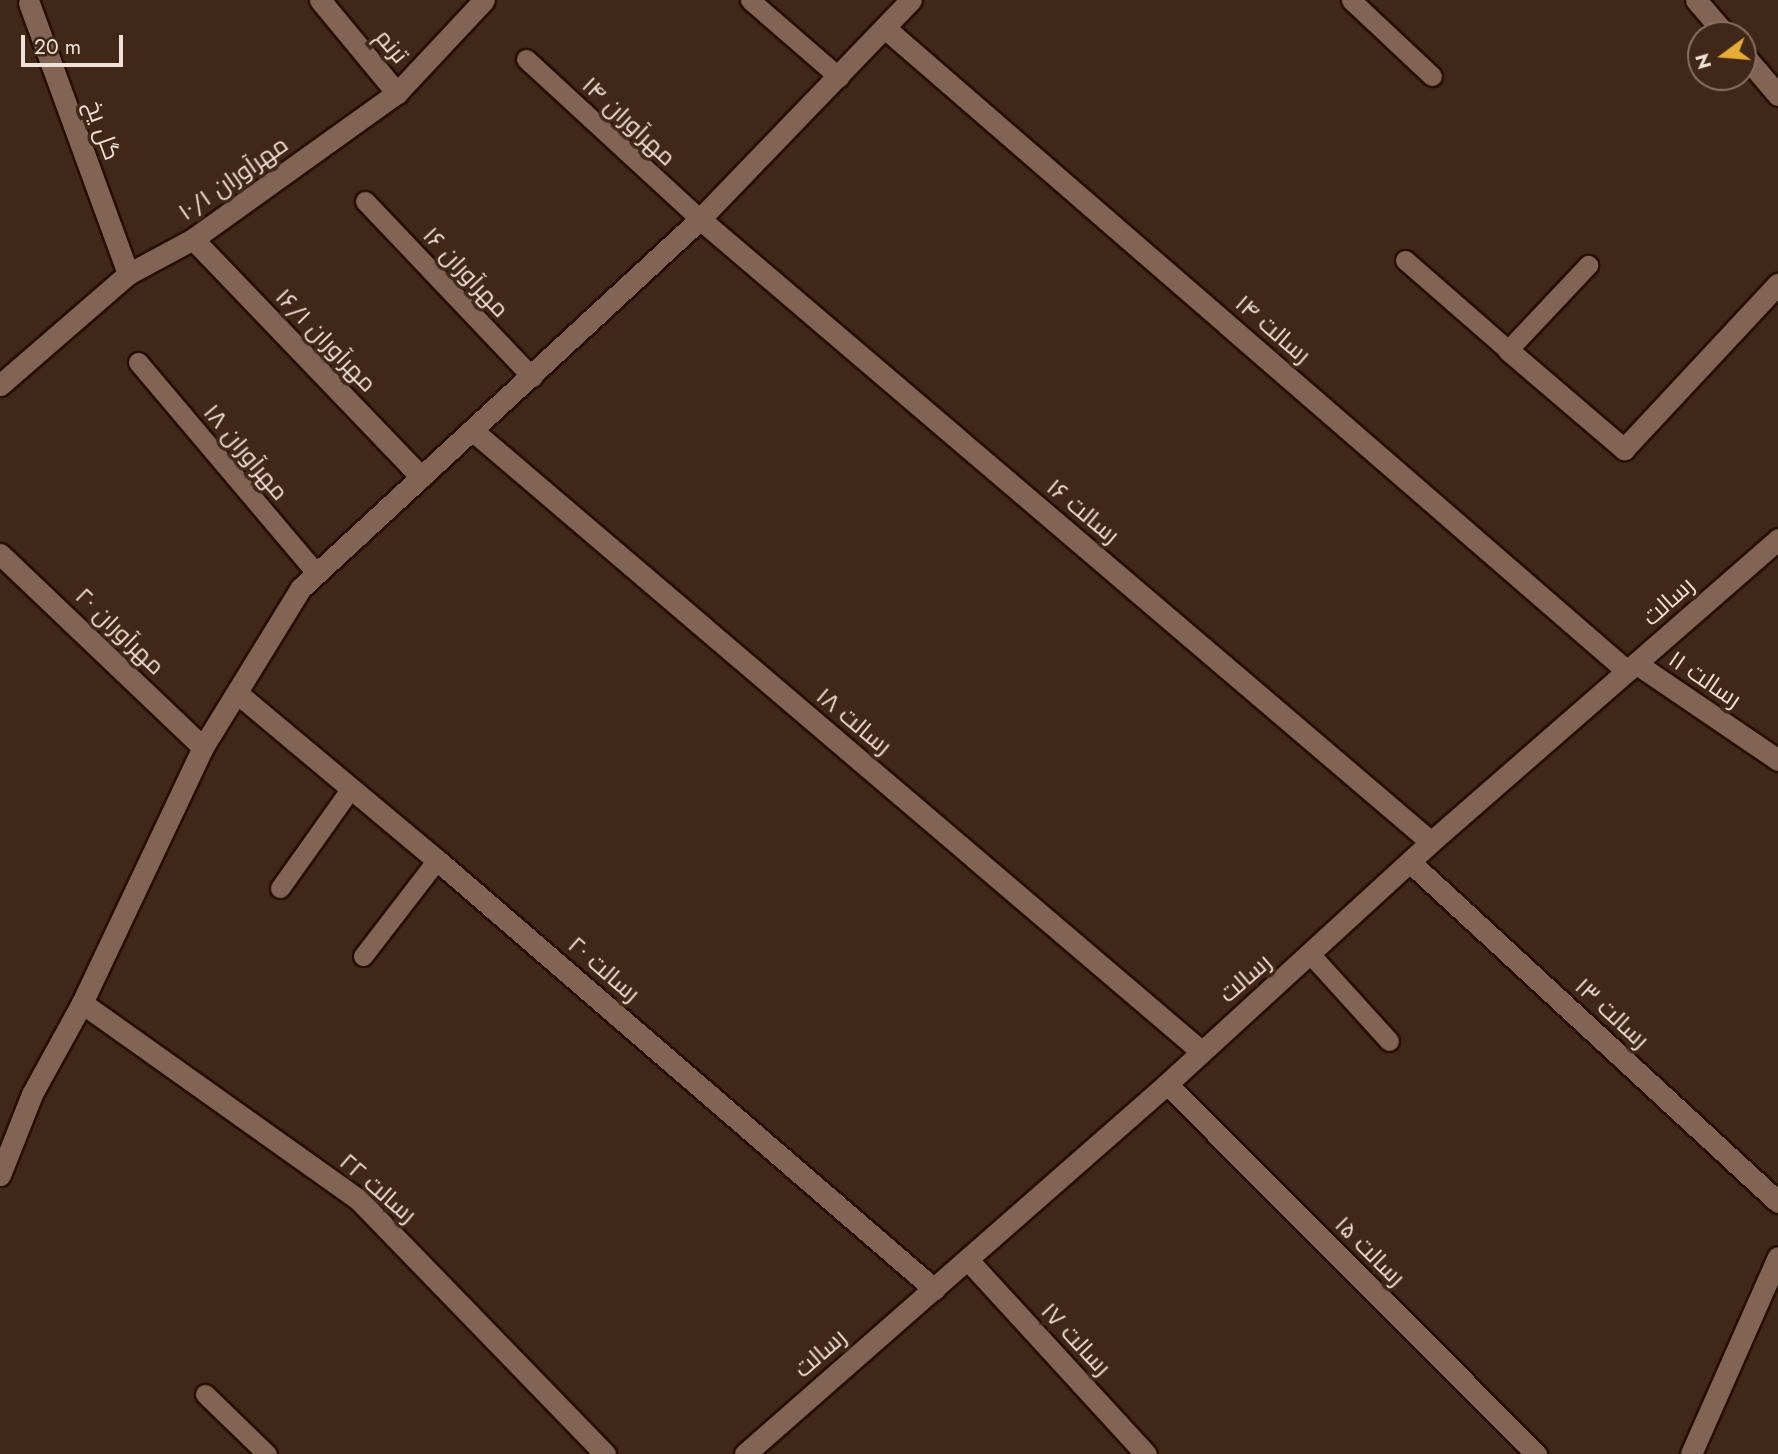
<!DOCTYPE html>
<html>
<head>
<meta charset="utf-8">
<style>
	body { margin:0 }
	#map { position:relative; width:1778px; height:1454px; overflow:hidden; background:#402717; font-family:Jost,Cairo,sans-serif }
	div>[style] { position:absolute }
	.roads { filter:drop-shadow(2px 0 #260f02) drop-shadow(-2px 0 #260f02) drop-shadow(0 2px #260f02) drop-shadow(0 -2px #260f02) }
	.service>* { height:19px; margin:-9.5px; padding:0 9.5px; transform-origin:9.5px; border-radius:9.5px; background:#816453 }
	.minor>* { height:21px; margin:-10.5px; padding:0 10.5px; transform-origin:10.5px; border-radius:10.5px; background:#816453 }
	span { translate:-50% -50%; white-space:nowrap; text-align:center; line-height:1.15; -webkit-text-stroke:7px #402717; paint-order:stroke }
	.street-label { font-size:24px; color:#f1e0d6 }
	.north { position:absolute; left:1687px; top:21px; width:70px; height:70px; box-sizing:border-box; background:#402717; border:2px solid #877163; border-radius:50%; rotate:254deg; font-size:19px; font-weight:700; line-height:28px; text-align:center; color:#f1e0d6 }
	.north::after { content:''; display:block; margin:auto; width:24px; height:32px; background:#e7ac36; clip-path:polygon(50% 0,100% 100%,50% 72%,0 100%) }
	.scale { position:absolute; left:21px; top:35px; width:102px; height:32px; box-sizing:border-box; border:4px solid #f1e0d6; border-top:0; padding-left:9px; font-size:21px; line-height:24px; white-space:nowrap; color:#f1e0d6; -webkit-text-stroke:5px #402717; paint-order:stroke }
</style>
</head>
<body>
<div id="map">
	<div class="roads">
		<div class="service">
			<i style="left:750px;top:0;width:118px;rotate:40.9deg"></i>
			<i style="left:1351px;top:0;width:111px;rotate:43.2deg"></i>
			<i style="left:526px;top:59px;width:236px;rotate:42.6deg"></i>
			<i style="left:365px;top:201px;width:243px;rotate:46.5deg"></i>
			<i style="left:1405px;top:260px;width:137px;rotate:41.1deg"></i>
			<i style="left:1508px;top:350px;width:117px;rotate:-46.7deg"></i>
			<i style="left:138px;top:362px;width:277px;rotate:49.8deg"></i>
			<i style="left:280px;top:888px;width:123px;rotate:-54.6deg"></i>
			<i style="left:1311px;top:955px;width:116px;rotate:47.8deg"></i>
			<i style="left:363px;top:956px;width:121px;rotate:-52.4deg"></i>
			<i style="left:205px;top:1394px;width:86px;rotate:44.1deg"></i>
		</div>
		<div class="minor">
			<i style="left:320px;top:0;width:121px;rotate:50.4deg"></i>
			<i style="left:1696px;top:0;width:46px;rotate:49.4deg"></i>
			<i style="left:29px;top:3px;width:289px;rotate:69.9deg"></i>
			<i style="left:885px;top:28px;width:982px;rotate:40.91deg"></i>
			<i style="left:1743px;top:54px;width:54px;rotate:49.5deg"></i>
			<i style="left:700px;top:219px;width:960px;rotate:40.44deg"></i>
			<i style="left:193px;top:239px;width:330px;rotate:46.2deg"></i>
			<i style="left:1508px;top:350px;width:153px;rotate:40.5deg"></i>
			<i style="left:1624px;top:449px;width:226px;rotate:-47deg"></i>
			<i style="left:0;top:385px;width:169px;rotate:-40.9deg"></i>
			<i style="left:128px;top:274px;width:74px;rotate:-28.3deg"></i>
			<i style="left:193px;top:239px;width:251px;rotate:-35.6deg"></i>
			<i style="left:397px;top:93px;width:127px;rotate:-46.9deg"></i>
			<i style="left:472px;top:430px;width:958px;rotate:40.43deg"></i>
			<i style="left:0;top:554px;width:280px;rotate:43.6deg"></i>
			<i style="left:1637px;top:664px;width:171px;rotate:34.2deg"></i>
			<i style="left:237px;top:693px;width:261px;rotate:39.9deg"></i>
			<i style="left:437px;top:860px;width:657px;rotate:40.8deg"></i>
			<i style="left:1410px;top:862px;width:501px;rotate:42.74deg"></i>
			<i style="left:82px;top:1003px;width:339px;rotate:35.4deg"></i>
			<i style="left:358px;top:1199px;width:355px;rotate:45.9deg"></i>
			<i style="left:1167px;top:1084px;width:523px;rotate:45.08deg"></i>
			<i style="left:0;top:1175px;width:87px;rotate:-68.4deg"></i>
			<i style="left:32px;top:1094px;width:104px;rotate:-61.2deg"></i>
			<i style="left:82px;top:1003px;width:283px;rotate:-64.7deg"></i>
			<i style="left:203px;top:747px;width:187px;rotate:-58.4deg"></i>
			<i style="left:301px;top:588px;width:543px;rotate:-42.76deg"></i>
			<i style="left:700px;top:219px;width:304px;rotate:-46.1deg"></i>
			<i style="left:968px;top:1260px;width:263px;rotate:47.5deg"></i>
			<i style="left:745px;top:1454px;width:561px;rotate:-41.24deg"></i>
			<i style="left:1167px;top:1084px;width:358px;rotate:-42.5deg"></i>
			<i style="left:1431px;top:842px;width:461px;rotate:-41.1deg"></i>
			<i style="left:1691px;top:1454px;width:215px;rotate:-66.2deg"></i>
		</div>
	</div>
	<div class="street-label">
		<span style="left:392px;top:46px;rotate:50deg">ترنم</span>
		<span style="left:629px;top:121px;rotate:43deg">۱۴ مهرآوران</span>
		<span style="left:103px;top:130px;rotate:70deg">گل یخ</span>
		<span style="left:233px;top:178px;rotate:-35deg">مهرآوران ۱۰/۱</span>
		<span style="left:466px;top:272px;rotate:47deg">مهرآوران ۱۶</span>
		<span style="left:1273px;top:329px;rotate:41deg">رسالت ۱۴</span>
		<span style="left:326px;top:340px;rotate:46deg">مهرآوران ۱۶/۱</span>
		<span style="left:246px;top:452px;rotate:50deg">مهرآوران ۱۸</span>
		<span style="left:1083px;top:511px;rotate:40deg">رسالت ۱۶</span>
		<span style="left:1668px;top:601px;rotate:-42deg">رسالت</span>
		<span style="left:120px;top:631px;rotate:44deg">مهرآوران ۲۰</span>
		<span style="left:1705px;top:679px;rotate:34deg">رسالت ۱۱</span>
		<span style="left:854px;top:721px;rotate:40deg">رسالت ۱۸</span>
		<span style="left:604px;top:969px;rotate:41deg">رسالت ۲۰</span>
		<span style="left:1245px;top:978px;rotate:-41deg">رسالت</span>
		<span style="left:1612px;top:1013px;rotate:43deg">رسالت ۱۳</span>
		<span style="left:378px;top:1188px;rotate:41deg">رسالت ۲۲</span>
		<span style="left:1370px;top:1251px;rotate:45deg">رسالت ۱۵</span>
		<span style="left:1076px;top:1339px;rotate:47deg">رسالت ۱۷</span>
		<span style="left:820px;top:1353px;rotate:-41deg">رسالت</span>
	</div>
	<div class="north">N</div>
	<div class="scale">20 m</div>
</div>
</body>
</html>
